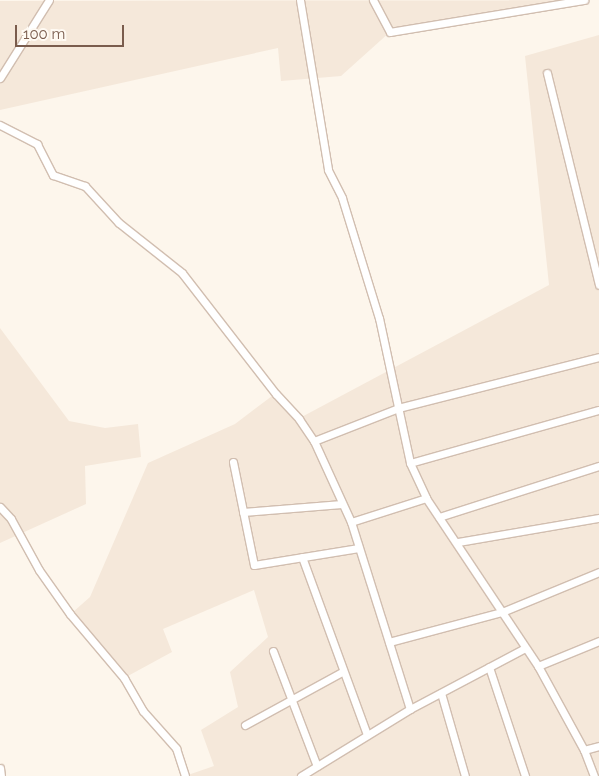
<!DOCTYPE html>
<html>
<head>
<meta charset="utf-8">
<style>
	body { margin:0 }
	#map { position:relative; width:599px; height:776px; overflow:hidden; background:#fdf6ec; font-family:Raleway,sans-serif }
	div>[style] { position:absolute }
	.residential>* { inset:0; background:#f5e8da }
	.roads { filter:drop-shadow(1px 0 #d1beb0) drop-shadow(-1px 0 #d1beb0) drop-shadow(0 1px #d1beb0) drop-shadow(0 -1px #d1beb0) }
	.minor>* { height:7px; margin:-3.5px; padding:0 3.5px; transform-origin:3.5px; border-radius:3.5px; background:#fff }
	span { translate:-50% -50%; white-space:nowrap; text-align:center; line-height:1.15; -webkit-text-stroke:4.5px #fffaf3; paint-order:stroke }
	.scale { position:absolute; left:15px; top:25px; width:109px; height:22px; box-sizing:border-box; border:2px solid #7a5c4d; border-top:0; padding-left:6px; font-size:15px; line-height:18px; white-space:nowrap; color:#7a5c4d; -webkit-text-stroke:4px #fffaf3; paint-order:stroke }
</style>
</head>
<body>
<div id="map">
	<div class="residential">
		<i style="clip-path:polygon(584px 0,390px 32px,341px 76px,281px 81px,278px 48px,0 110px,0 1px)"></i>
		<i style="clip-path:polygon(599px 35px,599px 776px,185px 776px,214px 766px,201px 730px,238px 707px,230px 672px,268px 637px,254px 590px,163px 629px,172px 652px,126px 677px,73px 612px,90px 597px,148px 463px,235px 424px,272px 396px,296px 420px,549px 285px,525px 56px)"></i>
		<i style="clip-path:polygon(0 328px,69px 421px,105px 428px,138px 424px,141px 457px,85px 466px,86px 504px,0 543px)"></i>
	</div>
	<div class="roads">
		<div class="minor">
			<i style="left:300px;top:0;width:172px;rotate:80.6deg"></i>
			<i style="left:328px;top:170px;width:31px;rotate:63deg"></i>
			<i style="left:342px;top:198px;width:126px;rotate:72.9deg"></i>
			<i style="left:379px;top:318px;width:148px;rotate:77.9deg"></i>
			<i style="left:410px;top:463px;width:38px;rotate:65deg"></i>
			<i style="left:426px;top:498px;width:202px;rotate:56.3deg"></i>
			<i style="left:538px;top:666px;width:96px;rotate:61.3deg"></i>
			<i style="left:584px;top:750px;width:28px;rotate:69deg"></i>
			<i style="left:373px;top:0;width:36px;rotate:62deg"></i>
			<i style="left:390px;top:32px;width:197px;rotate:-9.4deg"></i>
			<i style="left:547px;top:73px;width:218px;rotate:76.2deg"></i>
			<i style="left:0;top:78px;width:92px;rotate:-57.9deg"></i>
			<i style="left:0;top:125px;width:42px;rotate:27.2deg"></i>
			<i style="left:37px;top:144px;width:35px;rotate:63deg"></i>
			<i style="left:53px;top:175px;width:34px;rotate:19deg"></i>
			<i style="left:85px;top:186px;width:50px;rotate:47.4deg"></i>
			<i style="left:119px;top:223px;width:80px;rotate:38.4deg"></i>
			<i style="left:182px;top:273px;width:153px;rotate:52.2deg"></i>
			<i style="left:276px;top:394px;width:34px;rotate:47deg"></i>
			<i style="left:299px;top:419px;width:27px;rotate:56deg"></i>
			<i style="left:314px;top:441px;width:89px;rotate:65.4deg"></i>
			<i style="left:351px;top:522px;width:196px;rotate:72.5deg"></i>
			<i style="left:314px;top:441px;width:90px;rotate:-21.4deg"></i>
			<i style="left:398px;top:408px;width:207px;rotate:-14.2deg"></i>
			<i style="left:233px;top:462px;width:105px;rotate:78.5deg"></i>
			<i style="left:254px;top:565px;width:106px;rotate:-9.2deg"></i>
			<i style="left:410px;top:463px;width:196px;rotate:-15.7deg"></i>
			<i style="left:0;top:507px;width:16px;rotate:47deg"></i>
			<i style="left:11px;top:519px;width:58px;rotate:61.2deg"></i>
			<i style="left:39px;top:570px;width:54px;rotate:54.8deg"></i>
			<i style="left:70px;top:614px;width:84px;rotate:49.8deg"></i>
			<i style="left:124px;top:678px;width:38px;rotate:60deg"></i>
			<i style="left:143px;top:711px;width:50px;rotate:48.3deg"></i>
			<i style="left:176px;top:748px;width:29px;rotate:72deg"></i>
			<i style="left:243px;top:512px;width:99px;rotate:-4.6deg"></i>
			<i style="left:439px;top:517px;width:168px;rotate:-17.7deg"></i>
			<i style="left:351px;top:522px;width:79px;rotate:-17.7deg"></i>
			<i style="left:458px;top:542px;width:143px;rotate:-9.7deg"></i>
			<i style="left:302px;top:557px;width:189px;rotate:69.9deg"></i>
			<i style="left:389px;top:642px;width:117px;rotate:-14.9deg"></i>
			<i style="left:502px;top:612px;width:105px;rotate:-22.4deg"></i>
			<i style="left:273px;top:651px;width:123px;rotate:69.1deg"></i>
			<i style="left:538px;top:666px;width:66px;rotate:-22.3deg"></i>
			<i style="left:489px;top:667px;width:115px;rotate:71.7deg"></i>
			<i style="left:441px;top:693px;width:86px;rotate:73.9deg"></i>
			<i style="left:245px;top:725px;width:111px;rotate:-28.7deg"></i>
			<i style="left:584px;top:750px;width:16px;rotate:-15deg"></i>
			<i style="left:0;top:768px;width:8px;rotate:83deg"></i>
			<i style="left:301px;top:776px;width:128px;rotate:-31.6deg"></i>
			<i style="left:410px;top:709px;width:130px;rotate:-27.9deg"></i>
		</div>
	</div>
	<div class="scale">100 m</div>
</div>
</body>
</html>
